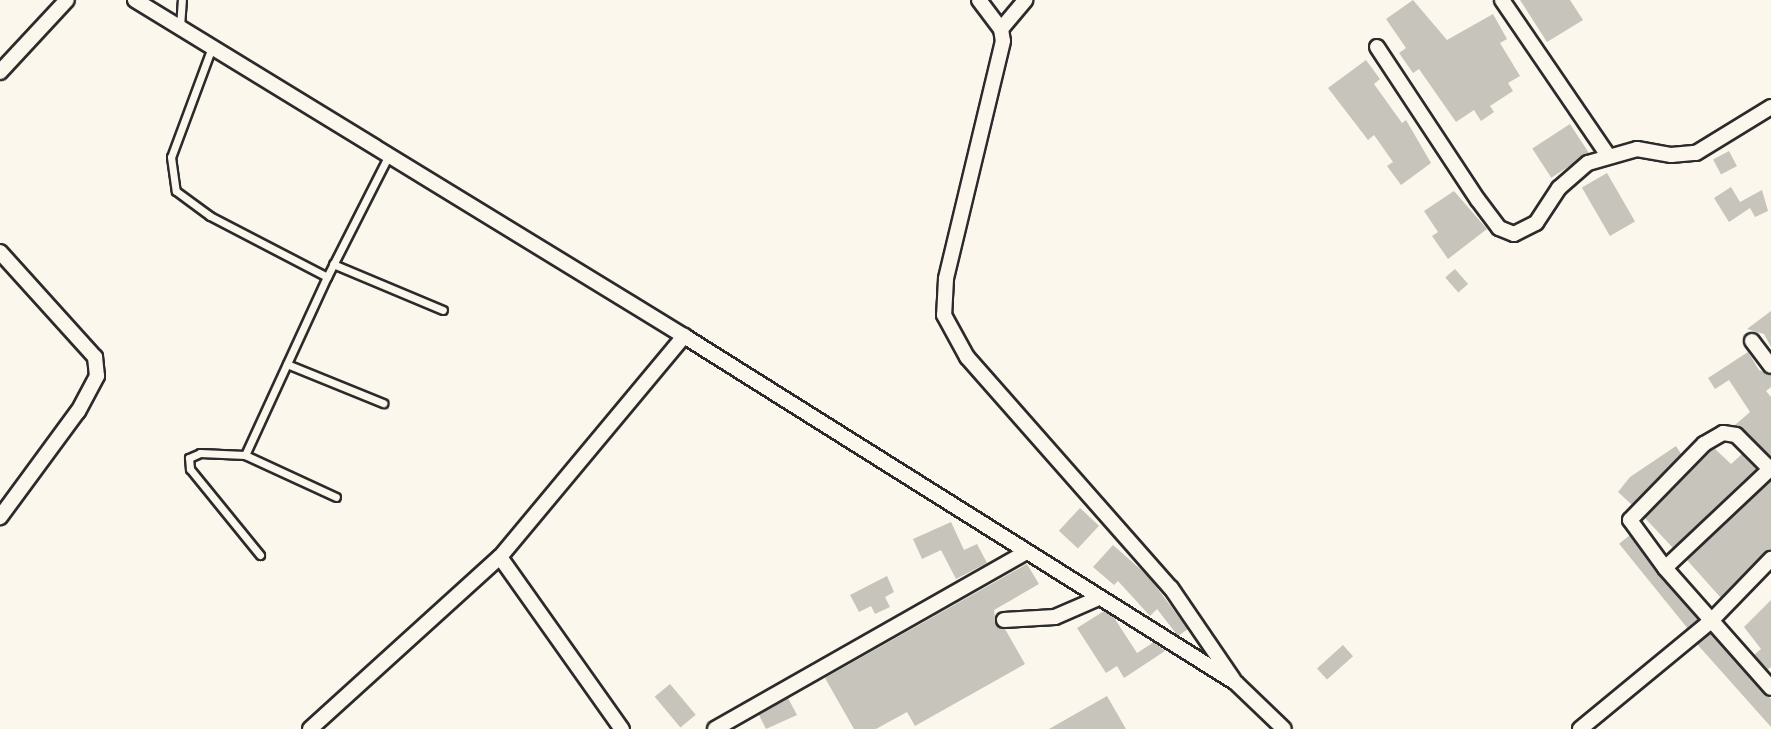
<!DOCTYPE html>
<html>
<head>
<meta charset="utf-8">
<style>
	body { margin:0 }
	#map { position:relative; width:1771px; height:729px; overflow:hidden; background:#fbf7ec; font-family:Mynerve,sans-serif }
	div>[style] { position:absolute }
	.building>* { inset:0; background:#c7c4bc; transform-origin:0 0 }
	.roads { filter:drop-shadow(2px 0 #2b2b2b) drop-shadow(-2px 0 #2b2b2b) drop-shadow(0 2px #2b2b2b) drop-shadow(0 -2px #2b2b2b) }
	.service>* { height:7px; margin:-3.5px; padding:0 3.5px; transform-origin:3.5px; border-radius:3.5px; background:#fbf7ec }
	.minor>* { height:14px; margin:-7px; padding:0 7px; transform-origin:7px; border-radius:7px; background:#fbf7ec }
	span { translate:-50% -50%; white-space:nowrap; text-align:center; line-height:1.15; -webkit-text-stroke:4.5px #fbf7ec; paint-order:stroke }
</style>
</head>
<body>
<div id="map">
	<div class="building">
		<i style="clip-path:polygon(1413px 0,1447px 40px,1493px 14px,1507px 39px,1500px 43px,1520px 76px,1508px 83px,1513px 91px,1490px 106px,1494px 112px,1481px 121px,1474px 110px,1456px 122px,1419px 69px,1413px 73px,1399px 53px,1406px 48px,1386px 19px)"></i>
		<i style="clip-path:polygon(1520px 0,1570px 0,1583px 20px,1547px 42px)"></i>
		<i style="clip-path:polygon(1366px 60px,1380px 79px,1374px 84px,1402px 123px,1406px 120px,1431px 163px,1401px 185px,1387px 166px,1393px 162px,1374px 135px,1368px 140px,1328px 88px)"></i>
		<i style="left:1570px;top:124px;width:35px;height:45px;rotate:57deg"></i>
		<i style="left:1729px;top:151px;width:17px;height:18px;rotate:62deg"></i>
		<i style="left:1607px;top:173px;width:56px;height:29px;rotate:60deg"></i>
		<i style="clip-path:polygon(1731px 187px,1740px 202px,1762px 190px,1768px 211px,1755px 217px,1750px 208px,1729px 222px,1714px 198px)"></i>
		<i style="clip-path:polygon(1454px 191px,1487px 229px,1448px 259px,1432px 236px,1438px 232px,1424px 211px)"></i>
		<i style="left:1455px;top:269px;width:20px;height:13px;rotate:49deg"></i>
		<i style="clip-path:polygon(1771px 311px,1771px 347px,1764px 334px,1747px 329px)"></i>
		<i style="clip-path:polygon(1748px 352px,1759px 370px,1771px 375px,1771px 387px,1766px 391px,1771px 397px,1771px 457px,1735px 425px,1750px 412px,1729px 380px,1715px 389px,1708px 378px)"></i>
		<i style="clip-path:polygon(1676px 446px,1681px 454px,1632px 505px,1618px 492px,1630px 477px)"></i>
		<i style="clip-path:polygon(1714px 448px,1731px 464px,1742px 454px,1757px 469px,1673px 548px,1645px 518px)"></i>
		<i style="clip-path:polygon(1771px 480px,1771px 550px,1721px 598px,1687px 560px)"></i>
		<i style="left:1080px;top:508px;width:26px;height:31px;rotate:43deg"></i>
		<i style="clip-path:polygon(951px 522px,964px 550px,977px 544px,987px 563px,956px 579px,941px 550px,922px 559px,913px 539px)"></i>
		<i style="left:1630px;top:535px;width:109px;height:14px;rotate:51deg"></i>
		<i style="clip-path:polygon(1113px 545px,1148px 576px,1188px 629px,1178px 636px,1157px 609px,1150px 616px,1118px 581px,1114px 585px,1093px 567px)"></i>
		<i style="clip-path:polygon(1027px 564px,1039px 584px,994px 610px,996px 624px,1005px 629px,1025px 664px,915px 726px,907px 712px,876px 729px,854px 729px,825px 678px)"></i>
		<i style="clip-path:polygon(887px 576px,894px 592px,885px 597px,890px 607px,875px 614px,871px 606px,859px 612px,850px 595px)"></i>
		<i style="clip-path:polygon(1771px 600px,1771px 667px,1767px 670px,1754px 655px,1761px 649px,1744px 627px)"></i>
		<i style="clip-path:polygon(1104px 611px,1113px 616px,1137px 653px,1154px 642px,1165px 651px,1124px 678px,1117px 666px,1106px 673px,1077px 628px)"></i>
		<i style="clip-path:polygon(1710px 633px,1771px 699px,1771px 727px,1697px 644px)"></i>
		<i style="left:1343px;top:645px;width:15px;height:35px;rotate:48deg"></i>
		<i style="left:670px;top:684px;width:40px;height:20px;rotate:50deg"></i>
		<i style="clip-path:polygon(1107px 696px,1126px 729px,1049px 729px)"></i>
		<i style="clip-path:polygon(788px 698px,797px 715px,766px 729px,759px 715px)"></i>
	</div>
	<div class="roads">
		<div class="service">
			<i style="left:180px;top:27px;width:27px;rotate:-86deg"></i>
			<i style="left:212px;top:47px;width:117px;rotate:110.4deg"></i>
			<i style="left:171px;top:157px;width:34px;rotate:82deg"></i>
			<i style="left:176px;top:191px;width:42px;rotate:36.3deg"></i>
			<i style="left:210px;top:216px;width:132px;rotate:27.5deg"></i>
			<i style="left:333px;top:264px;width:119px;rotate:22.7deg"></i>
			<i style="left:287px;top:364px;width:104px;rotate:22.1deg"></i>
			<i style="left:245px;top:455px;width:100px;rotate:24.8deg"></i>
			<i style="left:260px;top:555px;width:111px;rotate:-129.1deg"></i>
			<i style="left:190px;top:469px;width:11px;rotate:-95deg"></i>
			<i style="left:189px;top:458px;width:12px;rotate:-24deg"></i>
			<i style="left:200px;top:453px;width:45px;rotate:2.5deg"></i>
			<i style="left:245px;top:455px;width:196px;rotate:-65.3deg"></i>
			<i style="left:327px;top:277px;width:137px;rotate:-63.1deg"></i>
		</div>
		<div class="minor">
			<i style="left:135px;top:0;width:644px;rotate:31.47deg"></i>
			<i style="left:684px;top:336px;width:652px;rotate:32.15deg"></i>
			<i style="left:1236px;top:683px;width:66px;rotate:43.8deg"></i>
			<i style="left:979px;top:0;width:36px;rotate:53deg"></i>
			<i style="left:1001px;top:29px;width:12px;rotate:81deg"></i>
			<i style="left:1003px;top:41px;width:245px;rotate:103.5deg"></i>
			<i style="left:946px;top:279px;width:36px;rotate:93deg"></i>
			<i style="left:944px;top:315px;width:48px;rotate:61.3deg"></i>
			<i style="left:967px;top:357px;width:308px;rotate:48.6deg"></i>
			<i style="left:1171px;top:588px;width:110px;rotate:55.7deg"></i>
			<i style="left:1502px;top:0;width:186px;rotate:55.7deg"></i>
			<i style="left:1001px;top:29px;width:38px;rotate:-50deg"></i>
			<i style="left:1377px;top:47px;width:183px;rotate:56.6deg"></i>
			<i style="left:1478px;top:200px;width:35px;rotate:53deg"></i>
			<i style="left:1499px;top:228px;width:16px;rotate:22deg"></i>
			<i style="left:1514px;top:234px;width:25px;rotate:-27deg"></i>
			<i style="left:1536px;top:223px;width:42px;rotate:-56.7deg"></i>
			<i style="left:1559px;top:188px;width:38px;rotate:-41deg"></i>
			<i style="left:1588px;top:163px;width:51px;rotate:-15.9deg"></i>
			<i style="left:1637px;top:149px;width:35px;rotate:10deg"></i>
			<i style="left:1671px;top:155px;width:25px;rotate:-5deg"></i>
			<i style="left:1696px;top:153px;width:88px;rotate:-31.5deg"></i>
			<i style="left:0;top:72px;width:98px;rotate:-47.1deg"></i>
			<i style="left:0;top:252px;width:142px;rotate:47.9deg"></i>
			<i style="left:95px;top:357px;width:19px;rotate:84deg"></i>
			<i style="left:97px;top:376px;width:40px;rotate:118deg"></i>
			<i style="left:78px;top:411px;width:132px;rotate:126.3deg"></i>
			<i style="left:1752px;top:341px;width:31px;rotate:53deg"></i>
			<i style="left:500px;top:557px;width:211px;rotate:54.7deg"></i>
			<i style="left:1665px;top:568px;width:144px;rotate:-43.3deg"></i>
			<i style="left:1770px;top:469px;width:48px;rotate:-135deg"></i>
			<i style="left:1736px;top:435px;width:13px;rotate:-171deg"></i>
			<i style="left:1723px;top:433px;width:22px;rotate:150deg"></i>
			<i style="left:1704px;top:444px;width:106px;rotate:134.2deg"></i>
			<i style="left:1630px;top:520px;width:59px;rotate:53.9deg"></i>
			<i style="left:1665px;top:568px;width:160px;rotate:48.5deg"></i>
			<i style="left:1004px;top:620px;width:51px;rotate:-3.4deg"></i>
			<i style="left:1055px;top:617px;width:48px;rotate:-23.4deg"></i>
			<i style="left:310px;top:729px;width:256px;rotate:-42.2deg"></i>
			<i style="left:500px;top:557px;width:288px;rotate:-50.2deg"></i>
			<i style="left:715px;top:729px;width:358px;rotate:-29.6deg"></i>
			<i style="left:1580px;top:729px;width:171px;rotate:-39.5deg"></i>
			<i style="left:1712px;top:620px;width:85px;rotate:-46deg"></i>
		</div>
	</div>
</div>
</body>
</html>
